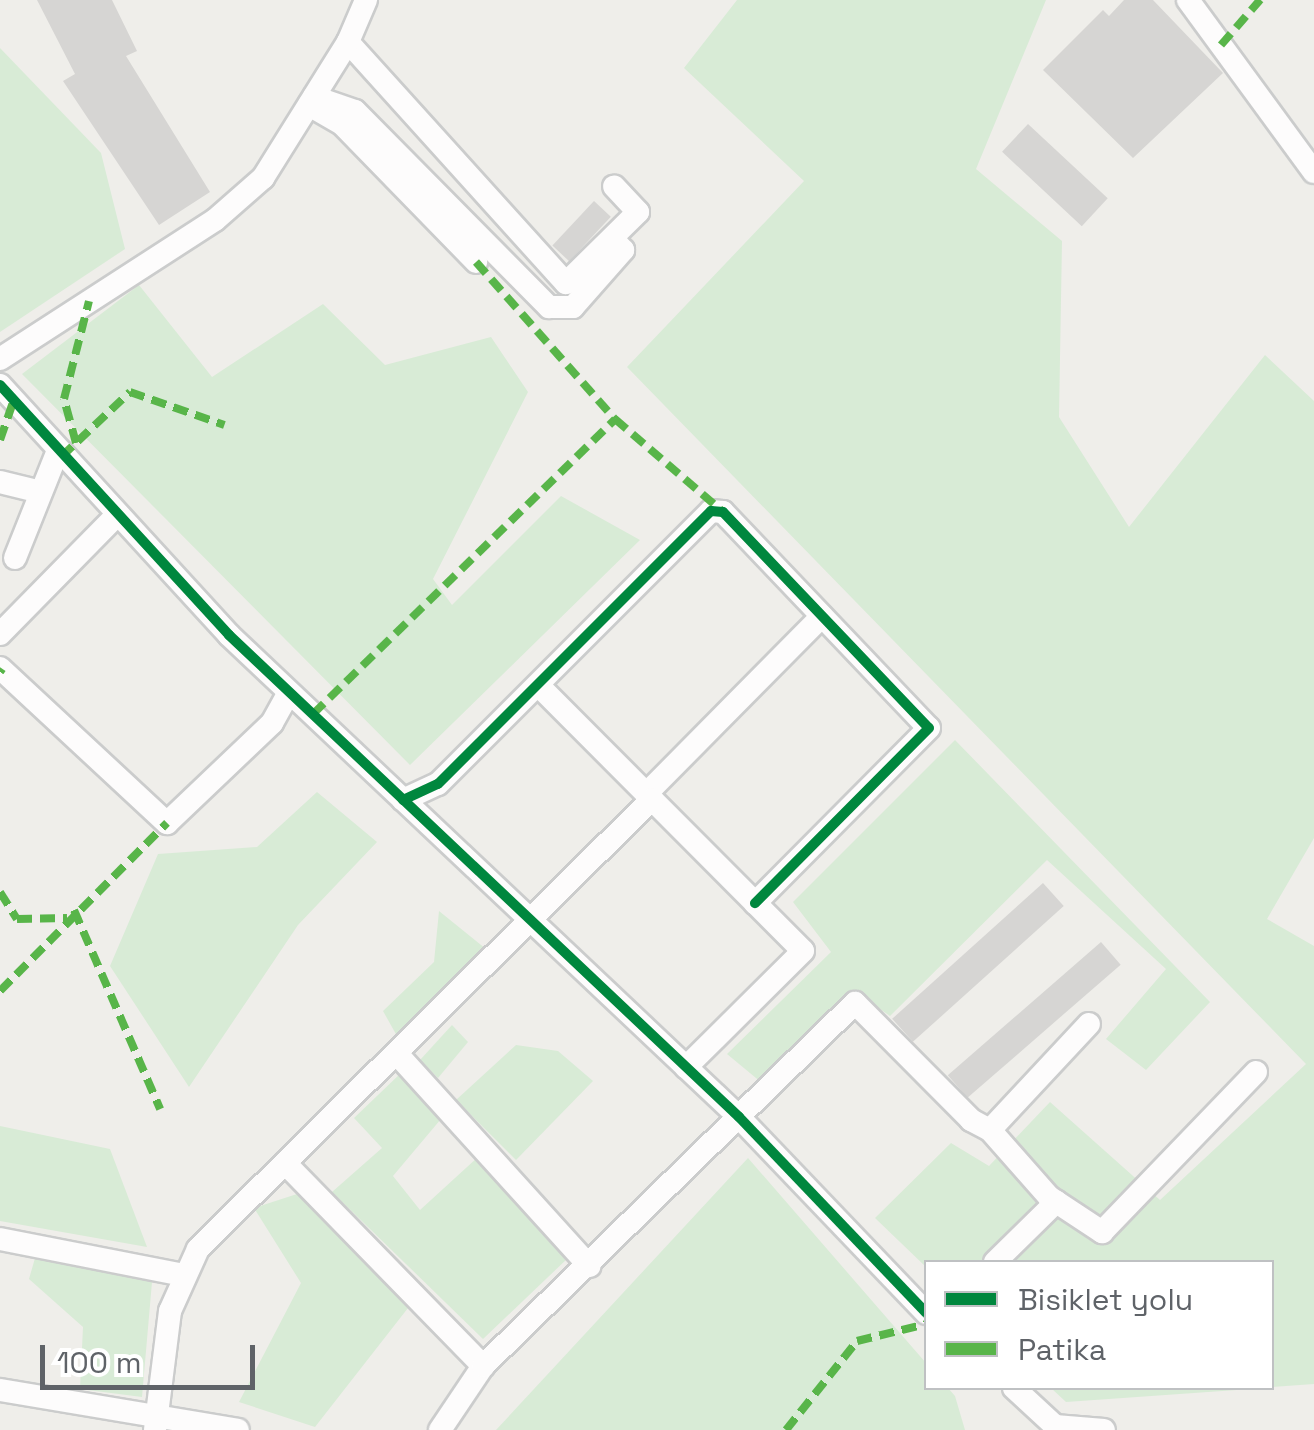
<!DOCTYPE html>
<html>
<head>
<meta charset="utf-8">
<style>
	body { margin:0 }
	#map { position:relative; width:1314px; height:1430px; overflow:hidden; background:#efeeea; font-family:"Space Grotesk",sans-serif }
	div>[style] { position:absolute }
	.green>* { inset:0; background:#d8ebd6 }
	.building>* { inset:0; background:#d6d5d3; transform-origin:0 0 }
	.roads { filter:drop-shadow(2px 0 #cbcccc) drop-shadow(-2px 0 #cbcccc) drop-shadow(0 2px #cbcccc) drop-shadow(0 -2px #cbcccc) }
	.minor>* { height:22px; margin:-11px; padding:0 11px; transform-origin:11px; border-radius:11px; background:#fdfcfc }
	.quiet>* { height:8px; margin-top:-4px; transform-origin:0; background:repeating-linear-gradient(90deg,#58b549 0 15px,transparent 0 23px) }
	.cycleway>* { height:10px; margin:-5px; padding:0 5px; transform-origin:5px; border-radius:5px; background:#00873e }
	span { translate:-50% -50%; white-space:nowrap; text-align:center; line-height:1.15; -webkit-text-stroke:8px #fff; paint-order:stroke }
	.legend { position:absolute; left:924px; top:1260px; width:350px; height:130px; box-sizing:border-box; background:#fff; border:2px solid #bfc1c3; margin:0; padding:12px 18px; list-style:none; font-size:30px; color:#5f6368 }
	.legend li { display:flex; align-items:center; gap:20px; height:50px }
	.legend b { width:50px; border:2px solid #bfc1c3 }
	.scale { position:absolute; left:40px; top:1345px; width:215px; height:45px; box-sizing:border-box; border:5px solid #5f6368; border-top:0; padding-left:12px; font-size:30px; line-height:35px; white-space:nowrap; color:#5f6368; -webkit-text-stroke:8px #fff; paint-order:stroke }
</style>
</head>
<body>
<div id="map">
	<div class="green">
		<i style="clip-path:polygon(737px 0,1046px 0,976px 169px,1062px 241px,1059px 417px,1129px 527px,1265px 355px,1314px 401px,1314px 838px,1267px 919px,1314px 946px,1314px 1384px,1272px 1387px,1272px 1262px,926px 1267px,875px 1218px,951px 1143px,989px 1166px,1050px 1102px,1160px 1200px,1306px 1064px,627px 367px,804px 181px,684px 68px)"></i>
		<i style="clip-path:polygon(0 48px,101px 153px,125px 249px,0 332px)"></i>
		<i style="clip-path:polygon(139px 285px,212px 377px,323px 304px,385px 365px,491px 337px,528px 392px,433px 579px,452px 605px,561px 496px,640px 540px,410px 765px,22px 374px)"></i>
		<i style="clip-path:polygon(955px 740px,1210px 1002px,1146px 1070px,1106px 1039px,1166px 969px,1047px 860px,890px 1016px,857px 993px,762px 1083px,727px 1054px,831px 952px,793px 902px)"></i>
		<i style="clip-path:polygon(317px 792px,377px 842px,298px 925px,189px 1087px,110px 966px,158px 854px,257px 847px)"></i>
		<i style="clip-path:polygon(439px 911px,486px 949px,397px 1036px,383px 1011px,434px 962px)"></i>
		<i style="clip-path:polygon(452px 1025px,468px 1042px,438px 1078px,420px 1060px)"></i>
		<i style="clip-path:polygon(516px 1045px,558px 1051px,593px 1081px,516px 1160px,456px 1100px)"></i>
		<i style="clip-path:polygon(402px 1072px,441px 1119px,393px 1176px,420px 1210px,478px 1157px,568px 1258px,483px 1339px,332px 1192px,382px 1148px,354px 1118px)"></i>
		<i style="clip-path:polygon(0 1126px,110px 1149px,147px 1247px,0 1221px)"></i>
		<i style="clip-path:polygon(748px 1158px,926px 1363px,926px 1388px,948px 1388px,955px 1396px,965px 1430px,496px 1430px)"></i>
		<i style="clip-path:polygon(297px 1194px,408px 1308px,315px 1427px,239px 1402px,301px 1283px,254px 1208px)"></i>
		<i style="clip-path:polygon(35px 1258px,152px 1282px,142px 1397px,80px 1389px,83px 1327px,29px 1279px)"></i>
		<i style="clip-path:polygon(1051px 1388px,1265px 1388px,1066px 1402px)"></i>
	</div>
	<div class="building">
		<i style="clip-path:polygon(37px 0,112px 0,137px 51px,126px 56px,210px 192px,159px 225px,63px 81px,75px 74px)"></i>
		<i style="clip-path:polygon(1124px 0,1153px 0,1223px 73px,1133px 158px,1043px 70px,1103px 10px,1109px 16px)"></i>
		<i style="left:1028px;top:124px;width:109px;height:38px;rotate:43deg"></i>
		<i style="left:594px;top:201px;width:23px;height:61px;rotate:43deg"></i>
		<i style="left:1043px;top:883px;width:31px;height:203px;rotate:48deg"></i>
		<i style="left:1101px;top:942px;width:30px;height:203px;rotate:49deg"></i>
	</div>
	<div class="roads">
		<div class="minor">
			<i style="left:1188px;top:0;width:213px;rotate:53.8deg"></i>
			<i style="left:348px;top:42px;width:325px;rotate:47.9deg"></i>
			<i style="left:566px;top:283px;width:101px;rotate:-44.6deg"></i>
			<i style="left:638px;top:212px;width:35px;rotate:-133deg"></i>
			<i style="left:314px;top:97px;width:43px;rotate:18.9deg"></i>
			<i style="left:355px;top:111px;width:276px;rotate:45.3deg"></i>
			<i style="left:549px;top:307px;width:24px"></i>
			<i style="left:573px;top:307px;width:76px;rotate:-48.7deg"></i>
			<i style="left:623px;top:250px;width:16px;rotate:-133deg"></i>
			<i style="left:309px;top:105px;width:39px;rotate:30deg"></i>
			<i style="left:343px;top:125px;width:191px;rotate:45.8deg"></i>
			<i style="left:0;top:359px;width:256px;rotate:-32.9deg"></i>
			<i style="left:215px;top:220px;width:64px;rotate:-41.2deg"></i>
			<i style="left:263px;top:178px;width:160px;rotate:-58deg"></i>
			<i style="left:348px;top:42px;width:46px;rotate:-66.8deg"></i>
			<i style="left:0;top:385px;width:339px;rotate:47.5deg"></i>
			<i style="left:229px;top:635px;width:702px;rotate:43.38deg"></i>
			<i style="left:739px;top:1117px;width:271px;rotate:46.3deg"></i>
			<i style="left:0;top:482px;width:42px;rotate:13.7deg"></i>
			<i style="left:15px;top:558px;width:113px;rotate:-68.2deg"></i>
			<i style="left:0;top:634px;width:164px;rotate:-45.5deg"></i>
			<i style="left:0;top:668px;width:228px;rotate:42.9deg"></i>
			<i style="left:167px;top:823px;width:145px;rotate:-43.6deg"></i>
			<i style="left:272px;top:723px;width:35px;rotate:-61deg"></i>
			<i style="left:538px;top:685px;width:375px;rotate:45.1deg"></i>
			<i style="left:803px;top:951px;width:165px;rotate:135.2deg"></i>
			<i style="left:646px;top:794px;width:250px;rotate:-45.3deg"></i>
			<i style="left:403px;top:800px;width:38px;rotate:-25deg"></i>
			<i style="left:438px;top:784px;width:386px;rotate:-45deg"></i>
			<i style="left:711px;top:511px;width:12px;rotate:5deg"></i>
			<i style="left:723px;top:512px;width:298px;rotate:46.4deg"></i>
			<i style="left:929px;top:728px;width:247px;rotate:134.8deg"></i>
			<i style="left:398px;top:1055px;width:285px;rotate:47.8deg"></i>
			<i style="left:990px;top:1130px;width:89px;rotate:48.6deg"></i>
			<i style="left:1049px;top:1197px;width:64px;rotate:33.4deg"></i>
			<i style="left:1102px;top:1232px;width:222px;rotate:-46.1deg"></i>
			<i style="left:285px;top:1163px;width:284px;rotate:45.7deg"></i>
			<i style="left:0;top:1239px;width:187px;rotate:11.1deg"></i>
			<i style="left:995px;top:1262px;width:86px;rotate:-44.5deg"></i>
			<i style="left:1014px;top:1388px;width:56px;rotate:42.8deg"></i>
			<i style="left:1055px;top:1426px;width:49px;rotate:4.7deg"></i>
			<i style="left:0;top:1390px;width:241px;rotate:9.5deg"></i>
			<i style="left:155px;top:1430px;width:120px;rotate:-82.8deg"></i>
			<i style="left:170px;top:1311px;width:68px;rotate:-65.7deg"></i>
			<i style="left:198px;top:1249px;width:639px;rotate:-44.75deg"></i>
			<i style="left:440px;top:1430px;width:77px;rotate:-56.1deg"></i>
			<i style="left:483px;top:1366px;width:520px;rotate:-44.3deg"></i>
			<i style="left:855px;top:1003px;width:165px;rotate:45.2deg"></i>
			<i style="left:971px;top:1120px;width:21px;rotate:28deg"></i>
			<i style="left:990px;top:1130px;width:145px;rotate:-47deg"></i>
		</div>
	</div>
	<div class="quiet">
		<i style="left:1221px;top:45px;width:60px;rotate:-49.1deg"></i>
		<i style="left:476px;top:262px;width:210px;rotate:48.5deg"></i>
		<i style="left:0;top:440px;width:39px;rotate:-71deg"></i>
		<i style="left:76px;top:443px;width:46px;rotate:-105.3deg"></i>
		<i style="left:64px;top:399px;width:101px;rotate:-75.7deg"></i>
		<i style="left:61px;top:457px;width:95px;rotate:-43.3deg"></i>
		<i style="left:130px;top:392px;width:100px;rotate:19.3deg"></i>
		<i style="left:0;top:672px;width:4px;rotate:-56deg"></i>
		<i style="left:313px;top:714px;width:422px;rotate:-44.3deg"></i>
		<i style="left:615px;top:419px;width:143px;rotate:40.7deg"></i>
		<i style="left:0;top:892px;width:32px;rotate:58deg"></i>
		<i style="left:17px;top:919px;width:50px;rotate:-1.1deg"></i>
		<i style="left:74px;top:910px;width:217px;rotate:66.6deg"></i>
		<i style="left:0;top:991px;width:237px;rotate:-45.2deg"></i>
		<i style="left:786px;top:1430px;width:114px;rotate:-51.4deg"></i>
		<i style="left:857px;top:1341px;width:71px;rotate:-13.8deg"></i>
	</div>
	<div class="cycleway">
		<i style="left:0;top:385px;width:339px;rotate:47.5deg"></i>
		<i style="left:229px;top:635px;width:702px;rotate:43.38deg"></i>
		<i style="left:739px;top:1117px;width:271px;rotate:46.3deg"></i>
		<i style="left:403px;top:800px;width:38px;rotate:-25deg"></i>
		<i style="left:438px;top:784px;width:386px;rotate:-45deg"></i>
		<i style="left:711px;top:511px;width:12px;rotate:5deg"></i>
		<i style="left:723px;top:512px;width:298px;rotate:46.4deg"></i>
		<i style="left:929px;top:728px;width:247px;rotate:134.8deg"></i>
	</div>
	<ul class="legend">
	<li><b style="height:12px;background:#00873e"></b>Bisiklet yolu</li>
	<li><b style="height:12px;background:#58b549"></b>Patika</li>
	</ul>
	<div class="scale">100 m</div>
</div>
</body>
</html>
